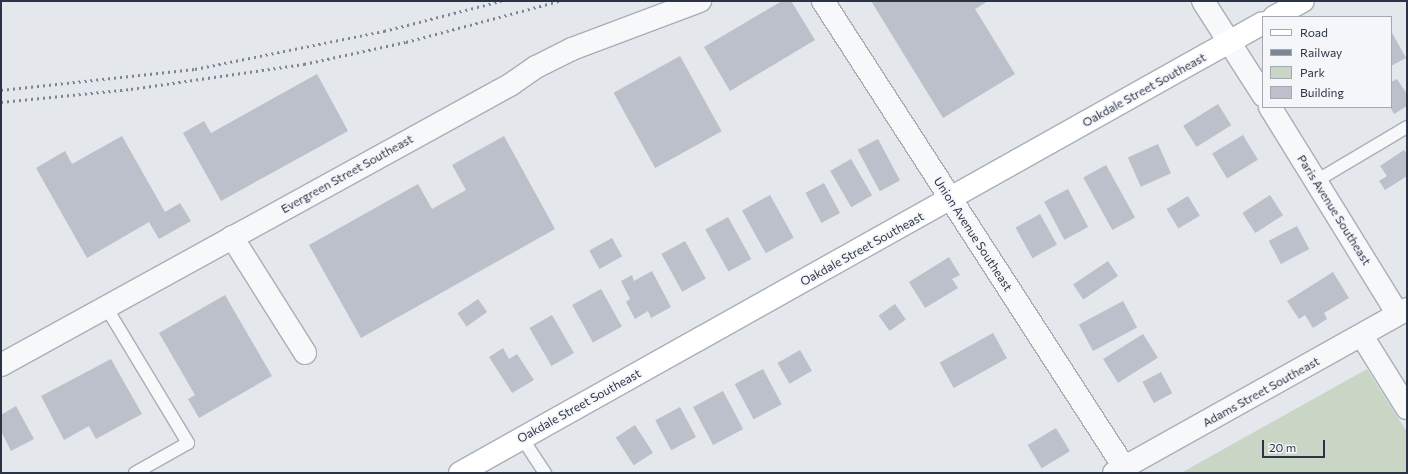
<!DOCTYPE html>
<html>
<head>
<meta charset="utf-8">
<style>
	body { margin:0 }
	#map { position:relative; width:1408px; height:474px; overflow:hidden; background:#e4e7ec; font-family:Commissioner,sans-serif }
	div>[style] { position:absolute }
	.green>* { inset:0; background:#c9d6c5 }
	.building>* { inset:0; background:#bbc0ca; transform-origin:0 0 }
	.roads { filter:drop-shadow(1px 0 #a9aeb7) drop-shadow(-1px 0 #a9aeb7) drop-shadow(0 1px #a9aeb7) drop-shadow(0 -1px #a9aeb7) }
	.lane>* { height:12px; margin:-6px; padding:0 6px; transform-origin:6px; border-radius:6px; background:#f7f8fa }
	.street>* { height:22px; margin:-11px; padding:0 11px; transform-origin:11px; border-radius:11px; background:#f7f8fa }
	.secondary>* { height:22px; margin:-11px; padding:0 11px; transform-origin:11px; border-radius:11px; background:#fff }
	.rail>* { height:3px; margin-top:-1.5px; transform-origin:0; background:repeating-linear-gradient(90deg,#7d8696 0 2px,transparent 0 6px) }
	span { translate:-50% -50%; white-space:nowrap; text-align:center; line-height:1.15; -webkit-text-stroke:4px #f4f6f9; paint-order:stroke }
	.street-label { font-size:12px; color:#2b3445 }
	.frame { position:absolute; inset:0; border:2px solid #2b3445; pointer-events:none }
	.legend { position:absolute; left:1262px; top:16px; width:130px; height:92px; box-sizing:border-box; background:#f4f6f9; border:1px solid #a4a8b1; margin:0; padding:5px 7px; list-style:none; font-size:12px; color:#2b3445 }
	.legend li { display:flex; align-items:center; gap:8px; height:20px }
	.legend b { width:20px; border:1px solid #a4a8b1 }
	.scale { position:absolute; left:1262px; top:440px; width:63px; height:18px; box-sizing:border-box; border:2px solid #2b3445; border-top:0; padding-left:5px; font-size:12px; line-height:14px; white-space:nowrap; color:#2b3445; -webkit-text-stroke:3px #f4f6f9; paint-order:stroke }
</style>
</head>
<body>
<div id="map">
	<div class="green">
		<i style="clip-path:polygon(1367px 369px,1407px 432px,1407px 473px,1181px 473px)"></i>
	</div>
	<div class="building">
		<i style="clip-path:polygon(782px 1px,791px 1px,815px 40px,730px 91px,704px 47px)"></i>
		<i style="clip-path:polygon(871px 1px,988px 1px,975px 9px,1015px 74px,943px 118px)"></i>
		<i style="clip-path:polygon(1391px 31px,1406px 58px,1391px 66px)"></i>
		<i style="left:680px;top:56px;width:86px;height:76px;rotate:61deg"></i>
		<i style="clip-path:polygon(317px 74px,348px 131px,221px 201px,183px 133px,204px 121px,211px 133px)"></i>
		<i style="clip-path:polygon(1397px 79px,1407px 94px,1407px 106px,1394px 114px,1390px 107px,1391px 82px)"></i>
		<i style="left:1218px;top:104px;width:25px;height:41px;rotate:58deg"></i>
		<i style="left:1243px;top:135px;width:29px;height:36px;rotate:59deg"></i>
		<i style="clip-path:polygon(122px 136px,165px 212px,180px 203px,191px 221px,159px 239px,149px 222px,87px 258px,36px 168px,65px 151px,72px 164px)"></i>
		<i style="clip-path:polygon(504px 136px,555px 229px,361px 338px,309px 245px,418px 184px,432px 209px,466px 190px,452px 165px)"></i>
		<i style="left:878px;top:139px;width:47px;height:23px;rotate:62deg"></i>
		<i style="left:1158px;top:144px;width:32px;height:33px;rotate:66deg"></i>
		<i style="clip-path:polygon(1404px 150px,1407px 154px,1407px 176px,1385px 190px,1379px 181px,1387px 176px,1380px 166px)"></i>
		<i style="left:851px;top:159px;width:42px;height:24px;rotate:60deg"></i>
		<i style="left:1106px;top:165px;width:60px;height:26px;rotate:61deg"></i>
		<i style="left:824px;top:183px;width:34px;height:21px;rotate:62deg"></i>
		<i style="left:1068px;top:189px;width:43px;height:27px;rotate:62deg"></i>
		<i style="left:770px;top:195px;width:49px;height:32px;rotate:61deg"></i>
		<i style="left:1270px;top:195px;width:24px;height:33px;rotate:57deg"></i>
		<i style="left:1188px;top:196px;width:23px;height:25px;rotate:59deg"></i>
		<i style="left:1040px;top:214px;width:35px;height:28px;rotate:61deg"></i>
		<i style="left:728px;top:217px;width:48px;height:26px;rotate:61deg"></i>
		<i style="left:1297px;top:226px;width:26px;height:32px;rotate:62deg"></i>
		<i style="left:612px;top:238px;width:21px;height:26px;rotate:61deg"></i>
		<i style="left:685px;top:241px;width:43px;height:27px;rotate:61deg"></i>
		<i style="clip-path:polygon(949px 257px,960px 275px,952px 279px,958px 288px,925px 308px,909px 282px)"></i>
		<i style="left:1108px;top:261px;width:18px;height:42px;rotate:56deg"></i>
		<i style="clip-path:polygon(652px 271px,671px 307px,651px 318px,648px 311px,635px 319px,626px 302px,630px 299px,621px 281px,632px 275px,634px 281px)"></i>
		<i style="clip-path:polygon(1333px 272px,1349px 298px,1324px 313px,1327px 319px,1313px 328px,1305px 315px,1299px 319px,1287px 301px)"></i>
		<i style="left:601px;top:289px;width:43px;height:33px;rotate:61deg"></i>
		<i style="clip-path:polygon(225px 295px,272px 376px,199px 418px,188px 399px,195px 395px,159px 333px)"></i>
		<i style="left:478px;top:299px;width:16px;height:25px;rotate:55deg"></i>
		<i style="left:1123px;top:301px;width:30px;height:50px;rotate:62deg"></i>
		<i style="left:895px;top:304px;width:19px;height:20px;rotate:55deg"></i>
		<i style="left:552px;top:315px;width:44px;height:26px;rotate:60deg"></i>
		<i style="left:993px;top:333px;width:29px;height:61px;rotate:61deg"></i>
		<i style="left:1143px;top:334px;width:28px;height:47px;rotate:58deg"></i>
		<i style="clip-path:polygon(503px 348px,509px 359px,517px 354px,534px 380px,512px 393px,489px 357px)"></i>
		<i style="left:800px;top:350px;width:24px;height:26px;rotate:60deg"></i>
		<i style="clip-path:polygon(111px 359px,142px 414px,96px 439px,89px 426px,64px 440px,41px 396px)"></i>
		<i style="left:763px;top:369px;width:40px;height:32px;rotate:62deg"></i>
		<i style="left:1161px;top:372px;width:24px;height:21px;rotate:62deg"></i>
		<i style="left:723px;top:391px;width:43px;height:34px;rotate:62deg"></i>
		<i style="clip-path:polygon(16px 406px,34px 439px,11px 451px,1px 431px,1px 415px)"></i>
		<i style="left:680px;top:407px;width:34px;height:28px;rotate:62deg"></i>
		<i style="left:635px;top:425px;width:33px;height:23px;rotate:57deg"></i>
		<i style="left:1056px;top:428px;width:27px;height:33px;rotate:59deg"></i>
	</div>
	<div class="roads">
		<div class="lane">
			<i style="left:1316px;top:181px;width:106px;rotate:-30.7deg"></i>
			<i style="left:106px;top:307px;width:159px;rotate:58.9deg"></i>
			<i style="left:188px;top:443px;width:61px;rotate:150.5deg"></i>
			<i style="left:522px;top:438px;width:42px;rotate:56.7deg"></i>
		</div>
		<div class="street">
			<i style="left:823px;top:1px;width:555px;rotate:57.14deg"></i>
			<i style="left:1203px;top:1px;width:112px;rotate:57.4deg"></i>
			<i style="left:1270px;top:107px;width:243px;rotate:58.3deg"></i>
			<i style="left:232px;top:237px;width:137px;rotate:57.8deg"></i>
			<i style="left:1362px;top:336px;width:85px;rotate:58deg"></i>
			<i style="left:1px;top:365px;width:581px;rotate:-28.82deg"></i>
			<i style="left:510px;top:85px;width:32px;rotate:-35deg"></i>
			<i style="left:536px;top:67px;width:40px;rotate:-26.6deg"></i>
			<i style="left:572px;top:49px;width:137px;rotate:-20.6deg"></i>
			<i style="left:1114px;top:473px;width:336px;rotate:-29.2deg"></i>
		</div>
		<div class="secondary">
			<i style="left:1274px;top:17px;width:33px;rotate:-29deg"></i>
			<i style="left:460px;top:473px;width:920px;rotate:-29.27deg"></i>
		</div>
	</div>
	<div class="rail">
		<i style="left:1px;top:90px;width:195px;rotate:-6.2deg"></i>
		<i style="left:195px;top:69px;width:193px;rotate:-11.4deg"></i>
		<i style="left:384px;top:31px;width:121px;rotate:-14.4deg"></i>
		<i style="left:1px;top:102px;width:131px;rotate:-5.7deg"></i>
		<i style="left:131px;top:89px;width:175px;rotate:-8.2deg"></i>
		<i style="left:304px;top:64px;width:104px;rotate:-12.2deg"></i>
		<i style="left:406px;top:42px;width:158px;rotate:-15deg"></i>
	</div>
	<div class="street-label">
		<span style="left:1144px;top:90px;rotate:-29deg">Oakdale Street Southeast</span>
		<span style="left:347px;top:174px;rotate:-29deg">Evergreen Street Southeast</span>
		<span style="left:1334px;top:210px;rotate:58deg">Paris Avenue Southeast</span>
		<span style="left:973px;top:234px;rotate:57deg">Union Avenue Southeast</span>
		<span style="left:862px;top:249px;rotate:-29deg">Oakdale Street Southeast</span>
		<span style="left:1261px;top:392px;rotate:-29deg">Adams Street Southeast</span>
		<span style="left:579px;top:406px;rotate:-29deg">Oakdale Street Southeast</span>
	</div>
	<div class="frame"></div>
	<ul class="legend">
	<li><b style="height:5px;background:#fff"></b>Road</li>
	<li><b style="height:5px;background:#7d8696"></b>Railway</li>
	<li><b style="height:11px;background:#c9d6c5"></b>Park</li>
	<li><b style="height:11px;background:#bbc0ca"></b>Building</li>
	</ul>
	<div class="scale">20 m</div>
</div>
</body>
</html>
